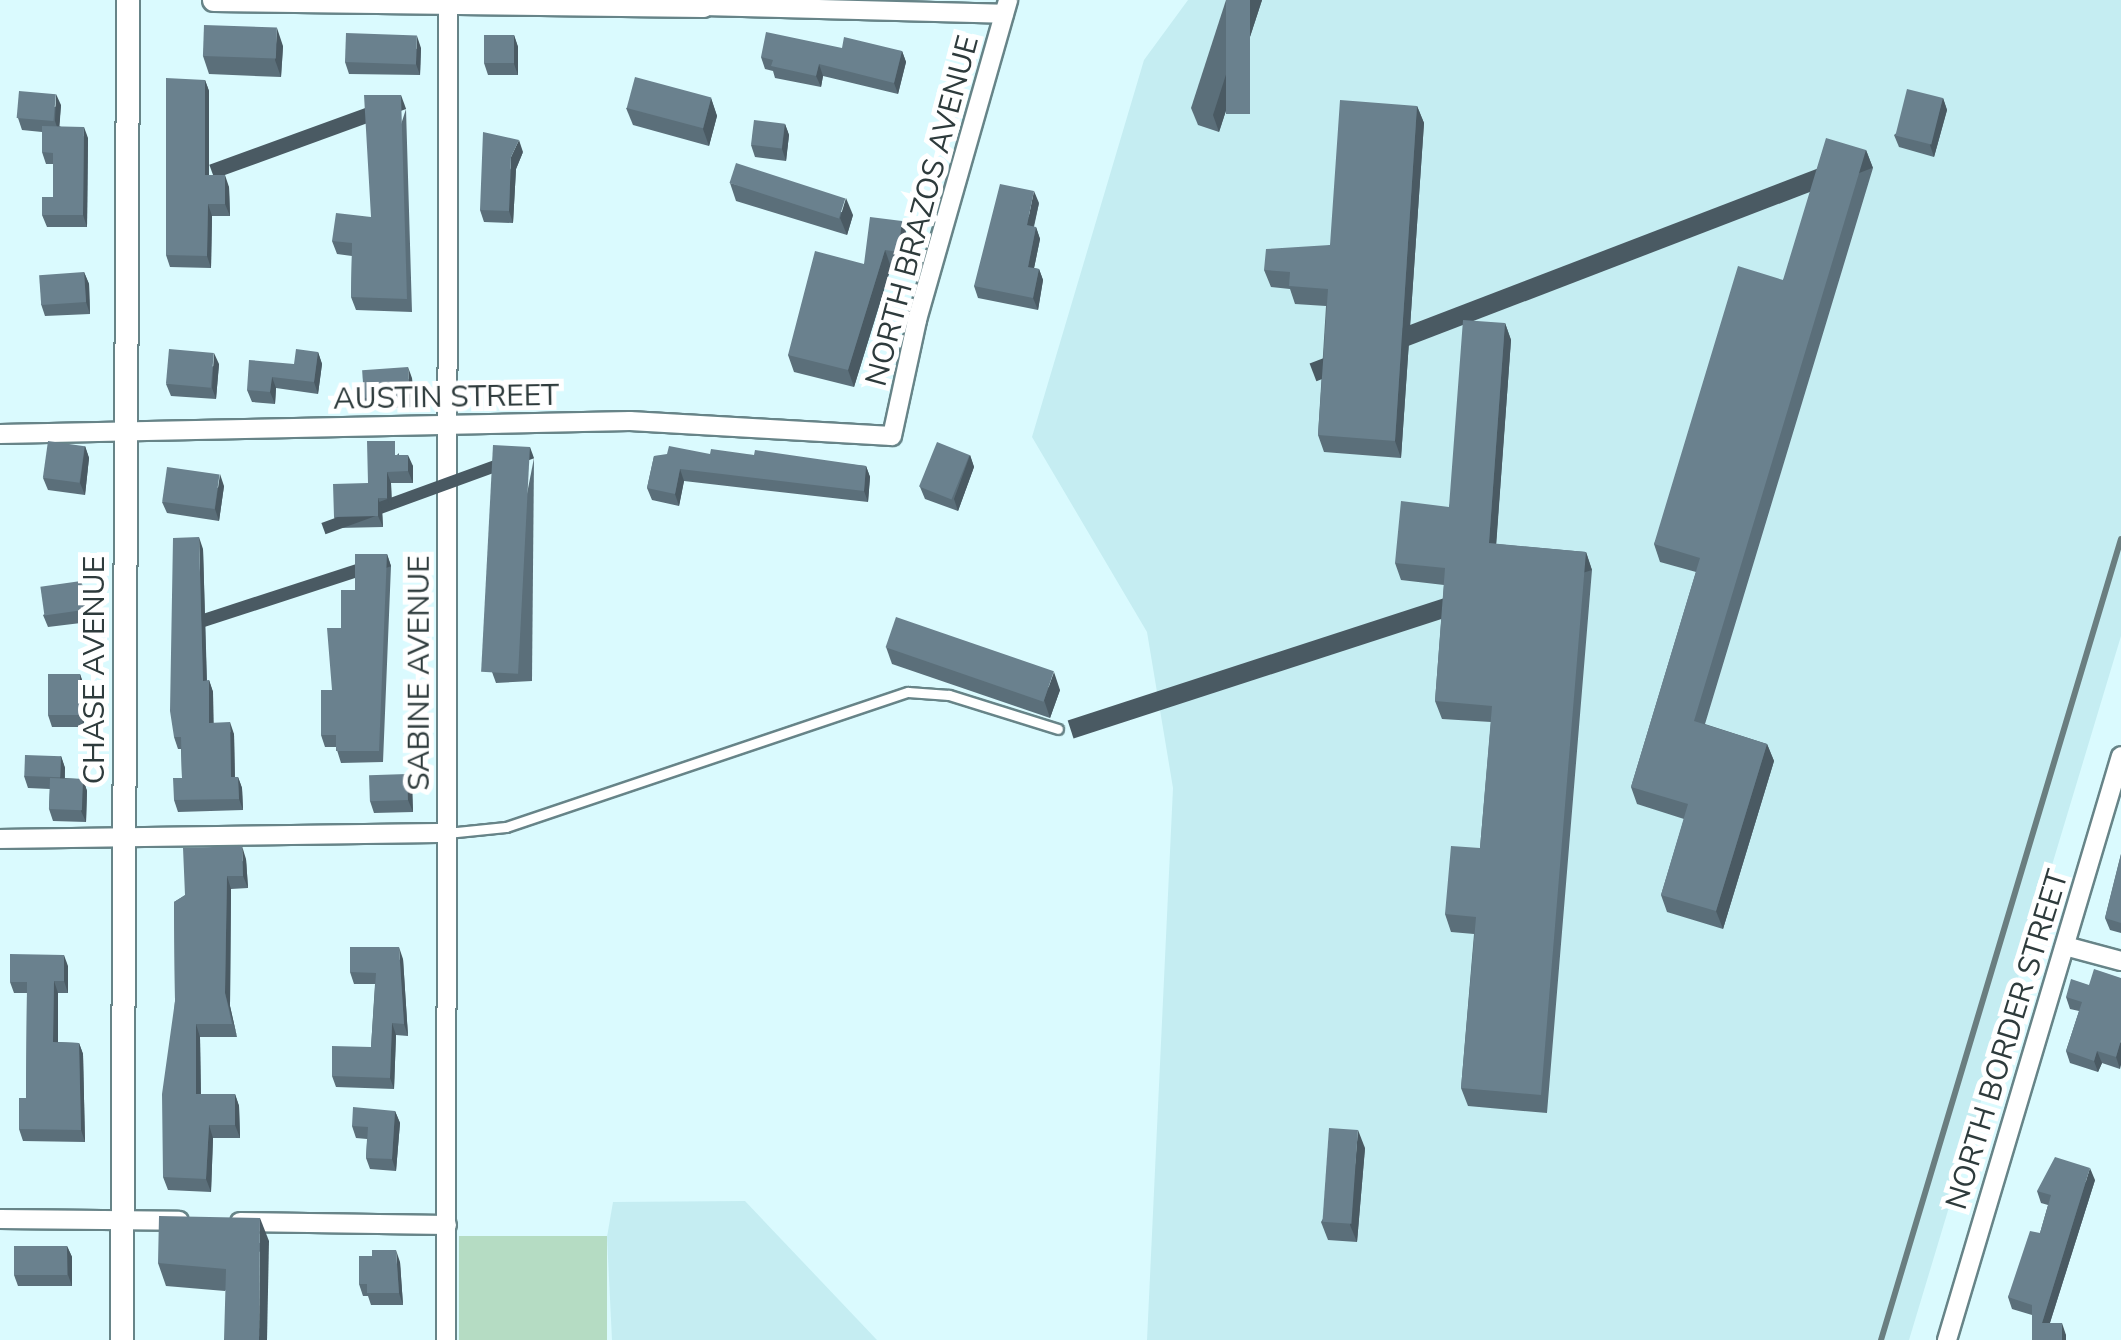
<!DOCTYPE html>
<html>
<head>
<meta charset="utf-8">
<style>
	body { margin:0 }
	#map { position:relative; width:2121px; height:1340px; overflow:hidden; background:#dafafe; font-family:"Nunito Sans",sans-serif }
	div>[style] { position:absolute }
	.built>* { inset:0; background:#c5edf2 }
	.green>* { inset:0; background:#b5dcc3; transform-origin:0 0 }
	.roads { filter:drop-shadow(2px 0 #678488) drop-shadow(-2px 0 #678488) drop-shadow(0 2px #678488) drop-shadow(0 -2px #678488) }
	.service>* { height:9px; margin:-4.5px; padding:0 4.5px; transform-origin:4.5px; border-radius:4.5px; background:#fff }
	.minor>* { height:18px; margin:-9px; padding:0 9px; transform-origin:9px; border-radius:9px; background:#fff }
	.tertiary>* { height:22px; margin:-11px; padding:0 11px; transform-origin:11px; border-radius:11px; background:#fff }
	.rail>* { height:6px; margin:-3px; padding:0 3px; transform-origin:3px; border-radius:3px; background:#6a7e80 }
	.wall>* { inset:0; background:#5b6f7a }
	.shaded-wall>* { inset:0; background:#4a5a63; transform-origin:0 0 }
	.building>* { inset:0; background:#6a818e; transform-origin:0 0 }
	span { translate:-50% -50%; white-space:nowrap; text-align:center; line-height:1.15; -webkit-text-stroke:10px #fff; paint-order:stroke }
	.street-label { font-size:30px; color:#2e3b3c }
</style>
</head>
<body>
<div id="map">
	<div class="built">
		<i style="clip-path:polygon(1188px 0,2121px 0,2121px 636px,1909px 1340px,1147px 1340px,1173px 788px,1147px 632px,1032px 437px,1144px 60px)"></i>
		<i style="clip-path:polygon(745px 1201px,877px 1340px,612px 1340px,607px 1237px,613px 1202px)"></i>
	</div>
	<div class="green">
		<i style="left:459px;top:1236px;width:148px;height:104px"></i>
	</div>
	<div class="roads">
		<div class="service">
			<i style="left:447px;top:833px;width:59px;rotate:-5.8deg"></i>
			<i style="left:506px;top:827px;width:424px;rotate:-18.6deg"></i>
			<i style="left:908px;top:692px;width:41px;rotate:4.2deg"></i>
			<i style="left:949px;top:695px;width:114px;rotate:17.3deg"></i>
		</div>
		<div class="minor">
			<i style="left:703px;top:6px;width:301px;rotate:1.5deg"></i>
			<i style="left:0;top:434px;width:630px;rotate:-1.18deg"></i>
			<i style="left:630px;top:421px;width:262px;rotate:3.3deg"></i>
			<i style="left:892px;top:436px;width:119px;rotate:-77.8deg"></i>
			<i style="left:917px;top:320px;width:333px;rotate:-74.1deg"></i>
			<i style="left:0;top:839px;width:447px;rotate:-0.8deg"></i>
			<i style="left:2065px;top:946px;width:58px;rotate:15deg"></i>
			<i style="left:0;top:1219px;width:179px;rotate:0.6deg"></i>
			<i style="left:240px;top:1222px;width:207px;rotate:0.8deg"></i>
			<i style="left:446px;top:1340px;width:1334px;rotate:-89.91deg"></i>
			<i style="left:1947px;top:1340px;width:609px;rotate:-73.41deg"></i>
		</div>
		<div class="tertiary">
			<i style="left:214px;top:0;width:489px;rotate:0.7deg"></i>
			<i style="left:703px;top:6px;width:6px;rotate:-90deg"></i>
			<i style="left:122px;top:1340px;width:1340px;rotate:-89.74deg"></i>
		</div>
	</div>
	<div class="rail">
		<i style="left:1881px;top:1340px;width:836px;rotate:-73.32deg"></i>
	</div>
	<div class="wall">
		<i style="clip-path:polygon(1226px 0,1262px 0,1219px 132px,1198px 125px,1191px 108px)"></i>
		<i style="clip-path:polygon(514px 35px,518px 47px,518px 75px,488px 75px,484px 63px)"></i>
		<i style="clip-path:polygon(283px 46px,281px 77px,209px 74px,203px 56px)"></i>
		<i style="clip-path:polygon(421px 48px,420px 75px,349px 74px,345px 62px)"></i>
		<i style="clip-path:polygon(842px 48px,902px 51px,906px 62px,898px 94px,823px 76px,821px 87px,775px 78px,773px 71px,765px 69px,761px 57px)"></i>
		<i style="clip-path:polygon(205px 80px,209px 91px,209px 175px,229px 187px,230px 216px,212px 216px,211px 268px,170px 267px,166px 255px)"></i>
		<i style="clip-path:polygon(711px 98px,717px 116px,709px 146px,633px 125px,626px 108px)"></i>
		<i style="clip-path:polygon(1943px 98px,1947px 110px,1934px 157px,1899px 147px,1894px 135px)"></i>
		<i style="clip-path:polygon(61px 105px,59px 126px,88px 138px,87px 227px,47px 227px,42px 215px,53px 197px,53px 164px,46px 164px,42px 152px,42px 132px,22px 130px,18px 118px)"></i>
		<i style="clip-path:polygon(1417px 106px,1424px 123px,1401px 458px,1324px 452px,1318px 435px,1326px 306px,1295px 304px,1290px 289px,1271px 287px,1264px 270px,1330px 245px)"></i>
		<i style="clip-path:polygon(406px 109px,412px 312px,356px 310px,351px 297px,352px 256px,337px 254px,332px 241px,371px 217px)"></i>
		<i style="clip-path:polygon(785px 124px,789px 135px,786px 161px,755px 157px,751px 145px)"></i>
		<i style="clip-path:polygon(1866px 150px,1873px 168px,1705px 724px,1767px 744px,1774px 761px,1723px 929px,1667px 912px,1661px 895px,1684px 819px,1637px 804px,1631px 787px,1696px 572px,1660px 562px,1654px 544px,1783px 280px)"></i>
		<i style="clip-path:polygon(523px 152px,516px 169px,513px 223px,484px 222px,480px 210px)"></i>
		<i style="clip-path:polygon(730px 183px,853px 215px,847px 235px,736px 201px)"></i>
		<i style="clip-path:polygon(1039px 203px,1034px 227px,1036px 227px,1040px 239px,1034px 268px,1039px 269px,1043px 280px,1038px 310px,978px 298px,974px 286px)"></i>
		<i style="clip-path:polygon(902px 221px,908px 238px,904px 269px,891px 267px,854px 387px,794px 372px,788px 355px,864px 264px)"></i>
		<i style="clip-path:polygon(84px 272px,89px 284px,90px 314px,45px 316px,41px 304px)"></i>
		<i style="clip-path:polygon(1505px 323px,1511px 340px,1496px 544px,1586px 552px,1592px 570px,1547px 1113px,1468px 1106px,1461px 1088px,1474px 934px,1451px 932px,1445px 914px,1480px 848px,1491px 722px,1442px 719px,1435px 701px,1444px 585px,1401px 580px,1395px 563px,1449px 507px)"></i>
		<i style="clip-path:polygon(318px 352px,322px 364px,318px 394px,276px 388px,275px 404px,252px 402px,247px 390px)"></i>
		<i style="clip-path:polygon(219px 364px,216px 399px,171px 396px,166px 384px)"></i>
		<i style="clip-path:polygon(412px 378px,414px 407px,367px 409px,363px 397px)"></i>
		<i style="clip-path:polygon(85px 446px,89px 458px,85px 495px,48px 490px,43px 478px)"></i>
		<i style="clip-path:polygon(399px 453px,399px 455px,413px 466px,413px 483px,391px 483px,392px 509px,382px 510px,383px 527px,338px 528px,334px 517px)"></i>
		<i style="clip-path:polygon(710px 454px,754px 455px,866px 466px,870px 477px,868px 502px,684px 481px,679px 506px,652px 500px,647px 488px,654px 456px)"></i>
		<i style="clip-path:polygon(970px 455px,974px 467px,958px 511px,925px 499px,920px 487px)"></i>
		<i style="clip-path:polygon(534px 458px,532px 681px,496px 683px,492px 672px)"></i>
		<i style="clip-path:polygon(224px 486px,219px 521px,167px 513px,162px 502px)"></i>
		<i style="clip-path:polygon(203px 549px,207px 681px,209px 680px,213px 692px,213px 723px,234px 734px,235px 777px,238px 777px,242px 788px,243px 810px,178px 812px,174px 800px,182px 778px,181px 749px,178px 749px,174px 737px)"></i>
		<i style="clip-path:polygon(387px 554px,391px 566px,383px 762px,341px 763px,336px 747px,325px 747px,321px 735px,332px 690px,341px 628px,355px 590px)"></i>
		<i style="clip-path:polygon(85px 593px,89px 622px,48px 627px,43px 615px)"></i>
		<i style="clip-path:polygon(886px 647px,1060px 690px,1050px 718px,892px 664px)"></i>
		<i style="clip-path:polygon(80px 674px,84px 686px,84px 727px,52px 727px,48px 715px)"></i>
		<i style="clip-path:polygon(61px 756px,65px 768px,65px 778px,83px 779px,87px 791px,86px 822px,53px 821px,49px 809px,50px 789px,28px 788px,24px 776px)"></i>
		<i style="clip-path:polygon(407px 774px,412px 786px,413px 812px,374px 813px,370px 801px)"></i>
		<i style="clip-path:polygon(2121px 854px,2121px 933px,2110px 930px,2105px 918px)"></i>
		<i style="clip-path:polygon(246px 859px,248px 888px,231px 889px,230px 1006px,237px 1037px,200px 1037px,201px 1094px,235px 1094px,239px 1106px,240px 1138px,213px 1138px,211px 1192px,168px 1190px,163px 1177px,175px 1001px,174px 902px)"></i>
		<i style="clip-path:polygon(403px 959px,408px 1036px,396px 1035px,394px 1089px,336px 1087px,332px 1076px,371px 1047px,375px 984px,354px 984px,350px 972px)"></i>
		<i style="clip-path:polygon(68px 966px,68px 993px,58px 993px,58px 1042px,79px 1043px,83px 1054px,85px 1142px,23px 1141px,19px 1129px,26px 1098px,27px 993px,14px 993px,10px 982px)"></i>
		<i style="clip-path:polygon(2121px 978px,2120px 1069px,2102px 1063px,2098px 1072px,2070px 1063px,2066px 1051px,2079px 1011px,2070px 1009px,2066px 997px,2089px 985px)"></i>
		<i style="clip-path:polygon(395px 1111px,400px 1123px,396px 1171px,370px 1169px,366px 1158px,367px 1139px,356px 1138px,352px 1126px)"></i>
		<i style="clip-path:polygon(1365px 1148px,1357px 1242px,1328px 1240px,1321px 1222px)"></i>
		<i style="clip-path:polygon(2095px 1180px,2050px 1323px,2066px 1335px,2066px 1340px,2032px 1340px,2032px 1315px,2012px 1309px,2008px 1297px,2040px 1233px,2048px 1205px,2041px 1203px,2037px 1191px)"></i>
		<i style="clip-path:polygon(269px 1241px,225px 1291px,166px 1286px,158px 1263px)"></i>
		<i style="clip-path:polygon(67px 1246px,72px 1257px,72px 1286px,18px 1286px,14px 1275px)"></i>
		<i style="clip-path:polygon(400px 1262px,403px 1305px,371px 1305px,368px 1296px,363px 1296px,359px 1284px)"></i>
	</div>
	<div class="shaded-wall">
		<i style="clip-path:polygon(1250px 0,1262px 0,1219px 132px,1213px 115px)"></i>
		<i style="clip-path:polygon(277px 28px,283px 46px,281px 77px,275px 60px)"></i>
		<i style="clip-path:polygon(514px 35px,518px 47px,518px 75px,514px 64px)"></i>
		<i style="clip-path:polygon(417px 36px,421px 48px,420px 75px,416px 64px)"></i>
		<i style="clip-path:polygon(902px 51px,906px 62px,898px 94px,894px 83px)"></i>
		<i style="clip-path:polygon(819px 64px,823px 76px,821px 87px,816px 76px)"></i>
		<i style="clip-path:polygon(205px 80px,209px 91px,209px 187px,205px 175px)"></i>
		<i style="clip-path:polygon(56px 94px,61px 105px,59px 133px,55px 121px)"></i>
		<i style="left:401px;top:95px;width:15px;height:204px;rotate:70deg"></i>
		<i style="clip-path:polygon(711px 98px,717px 116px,709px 146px,703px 129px)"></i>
		<i style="clip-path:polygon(1943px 98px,1947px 110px,1934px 157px,1930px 145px)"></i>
		<i style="clip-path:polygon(1417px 106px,1424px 123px,1401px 458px,1395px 441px)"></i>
		<i style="clip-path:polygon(785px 124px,789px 135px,786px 161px,782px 149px)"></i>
		<i style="clip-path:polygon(84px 127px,88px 138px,87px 227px,83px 215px)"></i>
		<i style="clip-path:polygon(519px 140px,523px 152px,516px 169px,513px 223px,509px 211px,511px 157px)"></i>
		<i style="left:1866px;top:150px;width:19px;height:596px;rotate:69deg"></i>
		<i style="clip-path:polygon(225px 175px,229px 187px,230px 216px,225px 204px)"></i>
		<i style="clip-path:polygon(1034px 191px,1039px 203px,1031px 237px,1027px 225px)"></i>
		<i style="clip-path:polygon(846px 198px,853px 215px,847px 235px,840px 218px)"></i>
		<i style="clip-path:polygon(208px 204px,212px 216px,211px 268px,207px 256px)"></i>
		<i style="clip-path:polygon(902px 221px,908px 238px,904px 269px,898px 252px)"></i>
		<i style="clip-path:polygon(1036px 227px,1040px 239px,1032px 278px,1028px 267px)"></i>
		<i style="clip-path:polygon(885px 250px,891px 267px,854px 387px,848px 370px)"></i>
		<i style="clip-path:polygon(1039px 269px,1043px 280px,1038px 310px,1033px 298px)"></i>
		<i style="clip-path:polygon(84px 272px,89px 284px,90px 314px,86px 302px)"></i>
		<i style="clip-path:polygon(1505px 323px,1511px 340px,1495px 561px,1489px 543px)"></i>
		<i style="clip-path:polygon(318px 352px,322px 364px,318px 394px,314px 382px)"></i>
		<i style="clip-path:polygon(214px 353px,219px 364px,216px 399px,212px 388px)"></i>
		<i style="clip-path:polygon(408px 367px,412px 378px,414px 407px,410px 395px)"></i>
		<i style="clip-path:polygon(272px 377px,276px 388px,275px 404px,270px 392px)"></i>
		<i style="clip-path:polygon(85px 446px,89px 458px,85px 495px,80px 483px)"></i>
		<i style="left:530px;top:447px;width:12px;height:222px;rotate:70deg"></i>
		<i style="clip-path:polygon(408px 455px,413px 466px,413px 483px,408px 471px)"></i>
		<i style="clip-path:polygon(970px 455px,974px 467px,958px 511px,954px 499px)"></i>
		<i style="clip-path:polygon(866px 466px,870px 477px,868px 502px,864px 491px)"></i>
		<i style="clip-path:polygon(680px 469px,684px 481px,679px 506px,675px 494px)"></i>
		<i style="clip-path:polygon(387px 472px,391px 483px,392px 509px,387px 498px)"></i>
		<i style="clip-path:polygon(220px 474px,224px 486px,219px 521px,215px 509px)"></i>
		<i style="clip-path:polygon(378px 498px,382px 510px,383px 527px,378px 516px)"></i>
		<i style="clip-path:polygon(199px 537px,203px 549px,207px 692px,203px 681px)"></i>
		<i style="left:1586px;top:552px;width:19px;height:545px;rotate:72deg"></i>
		<i style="left:387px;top:554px;width:13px;height:197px;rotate:72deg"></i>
		<i style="clip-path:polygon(81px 581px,85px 593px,89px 622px,85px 610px)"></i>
		<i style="clip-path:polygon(1054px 672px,1060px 690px,1050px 718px,1044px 700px)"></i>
		<i style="clip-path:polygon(80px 674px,84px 686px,84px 727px,80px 715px)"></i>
		<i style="clip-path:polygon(209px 680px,213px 692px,214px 735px,209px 723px)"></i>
		<i style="clip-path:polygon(230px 722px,234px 734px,235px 788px,231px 777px)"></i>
		<i style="clip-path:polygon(1767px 744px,1774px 761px,1723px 929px,1716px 911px)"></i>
		<i style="clip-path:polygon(61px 756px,65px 768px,64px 789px,60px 778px)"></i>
		<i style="clip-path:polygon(407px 774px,412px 786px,413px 812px,408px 800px)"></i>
		<i style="clip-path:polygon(238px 777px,242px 788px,243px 810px,239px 799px)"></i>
		<i style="clip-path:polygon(83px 779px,87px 791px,86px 822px,81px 811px)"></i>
		<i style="clip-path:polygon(242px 846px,246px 859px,248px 888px,243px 876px)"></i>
		<i style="clip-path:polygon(227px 876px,231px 889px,230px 1006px,237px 1037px,225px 993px)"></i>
		<i style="clip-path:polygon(399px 947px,403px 959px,408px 1036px,404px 1024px)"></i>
		<i style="clip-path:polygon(64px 955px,68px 966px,68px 993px,64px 981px)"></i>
		<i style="clip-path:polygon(54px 981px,58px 993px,58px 1054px,53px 1042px)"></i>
		<i style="clip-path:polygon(392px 1023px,396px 1035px,394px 1089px,390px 1078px)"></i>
		<i style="clip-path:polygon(196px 1024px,200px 1037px,201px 1107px,196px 1094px)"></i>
		<i style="clip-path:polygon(2121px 1040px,2121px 1065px,2120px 1069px,2116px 1057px)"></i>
		<i style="clip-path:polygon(79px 1043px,83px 1054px,85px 1142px,81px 1130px)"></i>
		<i style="clip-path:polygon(2097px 1051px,2102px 1063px,2098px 1072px,2094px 1061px)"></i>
		<i style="clip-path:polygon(235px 1094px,239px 1106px,240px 1138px,235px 1125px)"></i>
		<i style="clip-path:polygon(395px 1111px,400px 1123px,396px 1171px,392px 1159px)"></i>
		<i style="clip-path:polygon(209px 1125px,213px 1138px,211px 1192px,206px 1179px)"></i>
		<i style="clip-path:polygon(1358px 1130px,1365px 1148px,1357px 1242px,1350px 1225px)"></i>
		<i style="clip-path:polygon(2090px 1168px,2095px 1180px,2046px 1335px,2042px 1323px)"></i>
		<i style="clip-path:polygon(260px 1218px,269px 1241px,267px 1340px,259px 1340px)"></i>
		<i style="clip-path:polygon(67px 1246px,72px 1257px,72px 1286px,68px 1275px)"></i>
		<i style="clip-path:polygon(396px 1250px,400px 1262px,403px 1305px,399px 1293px)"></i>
		<i style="clip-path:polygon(2062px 1323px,2066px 1335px,2066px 1340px,2062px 1340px)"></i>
	</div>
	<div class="building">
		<i style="left:1226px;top:0;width:24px;height:114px"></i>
		<i style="left:204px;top:25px;width:73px;height:31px;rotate:2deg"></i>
		<i style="clip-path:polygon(766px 32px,842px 48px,844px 37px,902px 51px,894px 83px,819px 64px,816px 76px,771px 66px,773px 60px,761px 57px)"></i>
		<i style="left:346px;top:33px;width:71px;height:29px;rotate:2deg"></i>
		<i style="left:484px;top:35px;width:30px;height:28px"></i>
		<i style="left:635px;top:77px;width:79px;height:32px;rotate:15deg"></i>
		<i style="clip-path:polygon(166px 78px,205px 80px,205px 175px,225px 175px,225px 204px,208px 204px,207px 256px,166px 255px)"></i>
		<i style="left:1907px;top:89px;width:37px;height:48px;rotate:14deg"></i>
		<i style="left:19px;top:91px;width:37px;height:27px;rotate:5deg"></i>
		<i style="clip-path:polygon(364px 95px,401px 95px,407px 299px,351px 297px,352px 243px,332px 241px,336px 213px,371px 217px)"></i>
		<i style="clip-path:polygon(1340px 100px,1417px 106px,1395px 441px,1318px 435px,1328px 289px,1289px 286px,1290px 272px,1264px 270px,1266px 249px,1330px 245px)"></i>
		<i style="left:754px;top:120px;width:31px;height:25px;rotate:7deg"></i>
		<i style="clip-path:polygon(42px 126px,84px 127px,83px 215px,42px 215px,42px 197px,53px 197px,53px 153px,42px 152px)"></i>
		<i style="clip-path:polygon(483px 132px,519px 140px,511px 157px,509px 211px,480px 210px)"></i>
		<i style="clip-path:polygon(1826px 138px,1866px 150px,1694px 721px,1767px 744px,1716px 911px,1661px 895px,1688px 804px,1631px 787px,1700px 558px,1654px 544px,1738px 266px,1783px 280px)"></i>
		<i style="left:736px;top:163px;width:115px;height:21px;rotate:18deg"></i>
		<i style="clip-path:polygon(1000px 184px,1034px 191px,1027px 225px,1036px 227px,1028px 267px,1039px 269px,1033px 298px,974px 286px)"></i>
		<i style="clip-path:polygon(870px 217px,902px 221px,898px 252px,885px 250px,848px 370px,788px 355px,815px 251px,864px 264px)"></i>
		<i style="left:84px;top:272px;width:30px;height:45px;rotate:86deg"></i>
		<i style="clip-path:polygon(1463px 320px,1505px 323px,1489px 543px,1586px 552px,1541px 1095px,1461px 1088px,1476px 917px,1445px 914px,1451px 846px,1480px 848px,1492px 706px,1435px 701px,1445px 568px,1395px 563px,1401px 501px,1449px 507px)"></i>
		<i style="left:169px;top:349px;width:45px;height:35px;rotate:5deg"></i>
		<i style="clip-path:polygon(296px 349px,318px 352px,314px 382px,272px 377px,270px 392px,247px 390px,249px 360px,294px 364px)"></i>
		<i style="left:408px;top:367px;width:28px;height:46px;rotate:86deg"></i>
		<i style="left:48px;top:441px;width:37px;height:37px;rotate:8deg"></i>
		<i style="clip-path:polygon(367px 441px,395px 441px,395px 455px,408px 455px,408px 471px,387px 472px,387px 498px,378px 498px,378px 516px,334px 517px,333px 484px,368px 483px)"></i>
		<i style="left:937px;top:442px;width:35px;height:48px;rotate:22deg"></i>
		<i style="left:493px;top:445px;width:37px;height:227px;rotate:3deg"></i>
		<i style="clip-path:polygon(669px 446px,710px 454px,711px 449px,754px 455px,755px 450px,866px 466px,864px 491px,680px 469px,675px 494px,647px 488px,654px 456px,667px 454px)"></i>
		<i style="left:167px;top:467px;width:53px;height:35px;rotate:8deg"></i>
		<i style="clip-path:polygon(199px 537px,203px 681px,209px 680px,209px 723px,230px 722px,231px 777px,238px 777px,239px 799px,174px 800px,173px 778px,182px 778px,181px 737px,174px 737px,170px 711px,173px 538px)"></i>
		<i style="clip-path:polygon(355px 554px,387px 554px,379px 751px,336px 751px,336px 735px,321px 735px,321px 690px,332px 690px,327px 628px,341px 628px,341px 590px,355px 590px)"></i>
		<i style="left:81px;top:581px;width:29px;height:41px;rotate:82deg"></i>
		<i style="left:896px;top:617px;width:167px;height:32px;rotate:19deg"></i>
		<i style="left:48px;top:674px;width:32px;height:41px"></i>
		<i style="left:25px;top:755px;width:36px;height:21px;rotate:2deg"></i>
		<i style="left:407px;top:774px;width:26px;height:38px;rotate:88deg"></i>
		<i style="left:50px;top:778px;width:33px;height:31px;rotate:2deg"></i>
		<i style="clip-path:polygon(242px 846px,243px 876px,227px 876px,225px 993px,232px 1024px,196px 1024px,196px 1094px,235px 1094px,235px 1125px,209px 1125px,206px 1179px,163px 1177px,162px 1094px,175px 1001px,174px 902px,185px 895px,183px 848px)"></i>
		<i style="clip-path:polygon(2121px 854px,2121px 923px,2105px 918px)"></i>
		<i style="clip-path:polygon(350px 947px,399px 947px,404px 1024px,392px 1023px,390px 1078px,332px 1076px,332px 1046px,371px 1047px,376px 973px,350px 972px)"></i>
		<i style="clip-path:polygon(10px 954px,64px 955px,64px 981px,54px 981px,53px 1042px,79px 1043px,81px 1130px,19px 1129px,19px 1098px,26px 1098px,27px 982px,10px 982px)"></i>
		<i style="clip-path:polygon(2094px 969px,2121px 978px,2121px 1040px,2116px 1057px,2097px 1051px,2094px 1061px,2066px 1051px,2082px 1002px,2066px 997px,2071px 979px,2089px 985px)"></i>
		<i style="clip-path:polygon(353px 1107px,395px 1111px,392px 1159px,366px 1158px,368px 1127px,352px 1126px)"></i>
		<i style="left:1329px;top:1128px;width:29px;height:94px;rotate:4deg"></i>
		<i style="clip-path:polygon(2055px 1157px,2090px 1168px,2042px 1323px,2062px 1323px,2062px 1340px,2032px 1340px,2032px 1305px,2008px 1297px,2030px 1231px,2040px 1233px,2051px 1195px,2037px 1191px)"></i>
		<i style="clip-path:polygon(159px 1216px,260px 1218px,259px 1340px,224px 1340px,226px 1269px,158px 1263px)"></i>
		<i style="left:14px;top:1246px;width:53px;height:29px"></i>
		<i style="clip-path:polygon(372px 1250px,396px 1250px,399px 1293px,367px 1293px,367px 1284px,359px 1284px,359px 1256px,372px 1256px)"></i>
	</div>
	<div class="street-label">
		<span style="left:923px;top:211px;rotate:-75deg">NORTH BRAZOS AVENUE</span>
		<span style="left:446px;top:398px;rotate:-1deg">AUSTIN STREET</span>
		<span style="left:95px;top:670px;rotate:-90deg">CHASE AVENUE</span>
		<span style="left:420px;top:673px;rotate:-90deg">SABINE AVENUE</span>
		<span style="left:2008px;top:1040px;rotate:-73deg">NORTH BORDER STREET</span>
	</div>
</div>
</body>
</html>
